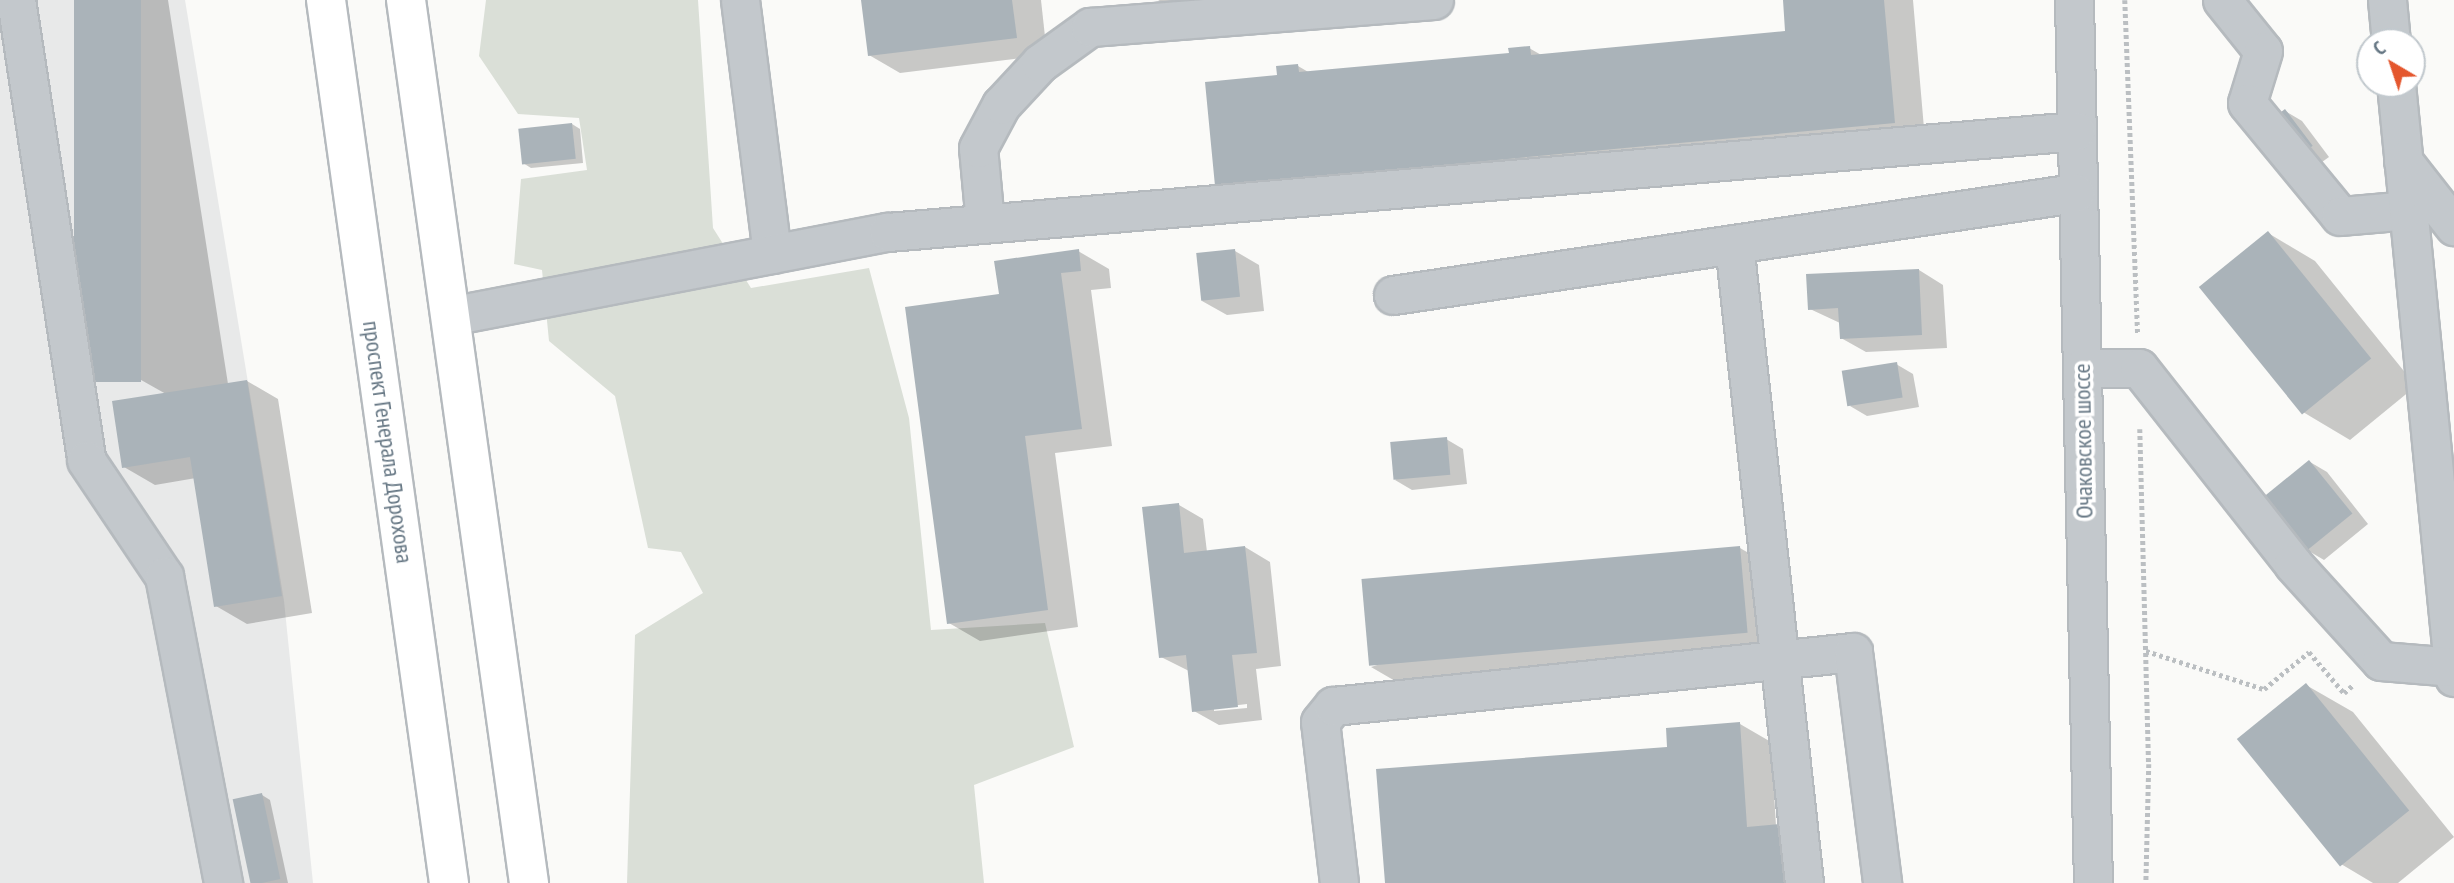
<!DOCTYPE html>
<html>
<head>
<meta charset="utf-8">
<style>
	body { margin:0 }
	#map { position:relative; width:2454px; height:883px; overflow:hidden; background:#fafaf8; font-family:"PT Sans Narrow",sans-serif }
	div>[style] { position:absolute }
	.built>* { inset:0; background:#e8e9e9 }
	.green>* { inset:0; background:#dadfd7 }
	.shadow>* { inset:0; background:#0003 }
	.building>* { inset:0; background:#aab3b9; transform-origin:0 0 }
	.path>* { height:4.5px; margin-top:-2.25px; transform-origin:0; background:repeating-linear-gradient(90deg,#bbbfc2 0 3.5px,transparent 0 7px) }
	.roads { filter:drop-shadow(2px 0 #b5babe) drop-shadow(-2px 0 #b5babe) drop-shadow(0 2px #b5babe) drop-shadow(0 -2px #b5babe) }
	.minor>* { height:37px; margin:-18.5px; padding:0 18.5px; transform-origin:18.5px; border-radius:18.5px; background:#c3c8cc }
	.major>* { height:38px; margin:-19px; padding:0 19px; transform-origin:19px; border-radius:19px; background:#fff }
	span { translate:-50% -50%; white-space:nowrap; text-align:center; line-height:1.15; -webkit-text-stroke:7px #fff; paint-order:stroke }
	.street-label { font-size:24px; color:#657683 }
	.north { position:absolute; left:2356px; top:28px; width:70px; height:70px; box-sizing:border-box; background:#fff; border:2px solid #c1c8cd; border-radius:50%; rotate:321deg; font-size:19px; font-weight:700; line-height:28px; text-align:center; color:#657683 }
	.north::after { content:''; display:block; margin:auto; width:24px; height:32px; background:#e4572e; clip-path:polygon(50% 0,100% 100%,50% 72%,0 100%) }
</style>
</head>
<body>
<div id="map">
	<div class="built">
		<i style="clip-path:polygon(0 0,185px 0,284px 601px,313px 883px,0 883px)"></i>
	</div>
	<div class="green">
		<i style="clip-path:polygon(486px 0,698px 0,713px 228px,751px 288px,869px 268px,909px 418px,931px 630px,1045px 623px,1074px 747px,974px 785px,984px 883px,627px 883px,635px 635px,703px 593px,681px 552px,648px 548px,615px 396px,549px 341px,542px 270px,514px 264px,521px 179px,587px 170px,579px 118px,518px 114px,479px 56px)"></i>
	</div>
	<div class="shadow">
		<i style="clip-path:polygon(76px 0,168px 0,228px 384px,247px 381px,278px 399px,312px 613px,247px 624px,216px 606px,196px 478px,155px 485px,124px 467px,166px 394px,134px 376px)"></i>
		<i style="clip-path:polygon(862px 0,1041px 0,1047px 55px,900px 73px,869px 55px)"></i>
		<i style="clip-path:polygon(1158px 0,1360px 0,1170px 7px)"></i>
		<i style="clip-path:polygon(1784px 0,1913px 0,1925px 140px,1247px 203px,1216px 185px,1279px 77px,1298px 66px,1310px 73px,1511px 55px,1529px 48px,1543px 56px,1787px 33px)"></i>
		<i style="clip-path:polygon(2285px 111px,2302px 121px,2329px 157px,2304px 175px)"></i>
		<i style="clip-path:polygon(572px 124px,580px 129px,583px 163px,531px 168px,523px 163px)"></i>
		<i style="clip-path:polygon(2268px 233px,2315px 261px,2416px 386px,2350px 440px,2303px 412px)"></i>
		<i style="clip-path:polygon(1078px 251px,1109px 269px,1111px 288px,1091px 290px,1112px 446px,1055px 453px,1078px 627px,980px 641px,949px 623px,1001px 296px)"></i>
		<i style="clip-path:polygon(1235px 251px,1259px 265px,1264px 311px,1227px 315px,1202px 301px)"></i>
		<i style="clip-path:polygon(1919px 270px,1943px 285px,1947px 348px,1866px 352px,1841px 338px,1840px 323px,1810px 309px)"></i>
		<i style="clip-path:polygon(1896px 364px,1913px 374px,1919px 407px,1867px 416px,1850px 406px)"></i>
		<i style="clip-path:polygon(1446px 439px,1463px 449px,1467px 484px,1412px 490px,1395px 480px)"></i>
		<i style="clip-path:polygon(2310px 462px,2327px 472px,2368px 524px,2324px 560px,2307px 550px,2265px 497px)"></i>
		<i style="clip-path:polygon(evenodd,1179px 505px,1203px 519px,1207px 552px,1245px 547px,1270px 562px,1281px 666px,1256px 669px,1262px 720px,1219px 725px,1194px 711px,1189px 671px,1161px 657px,1179px 505px,1247px 704px,1247px 708px,1214px 711px,1214px 708px,1247px 704px)"></i>
		<i style="clip-path:polygon(1740px 548px,1771px 566px,1779px 650px,1402px 685px,1371px 667px)"></i>
		<i style="clip-path:polygon(2306px 685px,2353px 712px,2454px 837px,2398px 883px,2373px 883px,2341px 864px)"></i>
		<i style="clip-path:polygon(1740px 724px,1771px 742px,1776px 826px,1813px 883px,1386px 883px)"></i>
		<i style="clip-path:polygon(262px 795px,270px 800px,288px 883px,252px 883px,235px 801px)"></i>
	</div>
	<div class="building">
		<i style="left:74px;top:0;width:67px;height:382px"></i>
		<i style="clip-path:polygon(861px 0,1012px 0,1017px 38px,868px 56px)"></i>
		<i style="clip-path:polygon(1783px 0,1884px 0,1895px 123px,1215px 186px,1205px 82px,1277px 75px,1276px 66px,1298px 64px,1299px 72px,1509px 53px,1508px 48px,1530px 46px,1531px 55px,1785px 31px)"></i>
		<i style="left:2285px;top:109px;width:46px;height:34px;rotate:53deg"></i>
		<i style="left:572px;top:123px;width:36px;height:54px;rotate:84deg"></i>
		<i style="left:2268px;top:231px;width:164px;height:89px;rotate:51deg"></i>
		<i style="clip-path:polygon(1079px 249px,1081px 271px,1061px 273px,1082px 429px,1025px 436px,1048px 610px,947px 624px,905px 307px,999px 294px,994px 261px)"></i>
		<i style="left:1235px;top:249px;width:48px;height:39px;rotate:84deg"></i>
		<i style="clip-path:polygon(1919px 269px,1922px 335px,1840px 339px,1838px 308px,1808px 310px,1806px 274px)"></i>
		<i style="left:1897px;top:362px;width:36px;height:56px;rotate:81deg"></i>
		<i style="clip-path:polygon(247px 380px,282px 596px,214px 607px,190px 457px,122px 468px,112px 401px)"></i>
		<i style="left:1447px;top:437px;width:38px;height:57px;rotate:85deg"></i>
		<i style="left:2309px;top:460px;width:69px;height:59px;rotate:51deg"></i>
		<i style="clip-path:polygon(1179px 503px,1184px 553px,1245px 546px,1257px 653px,1232px 655px,1238px 707px,1192px 712px,1186px 655px,1159px 658px,1142px 507px)"></i>
		<i style="left:1740px;top:546px;width:87px;height:380px;rotate:85deg"></i>
		<i style="left:2306px;top:683px;width:164px;height:89px;rotate:51deg"></i>
		<i style="clip-path:polygon(1740px 722px,1747px 827px,1780px 824px,1784px 883px,1385px 883px,1376px 769px,1667px 747px,1666px 728px)"></i>
		<i style="left:262px;top:793px;width:88px;height:30px;rotate:78deg"></i>
	</div>
	<div class="path">
		<i style="left:2125px;top:0;width:333px;rotate:87.8deg"></i>
		<i style="left:2140px;top:429px;width:335px;rotate:88.5deg"></i>
		<i style="left:2149px;top:764px;width:119px;rotate:91.4deg"></i>
		<i style="left:2146px;top:651px;width:124px;rotate:17.9deg"></i>
		<i style="left:2264px;top:689px;width:58px;rotate:-39.4deg"></i>
		<i style="left:2309px;top:652px;width:54px;rotate:49.5deg"></i>
		<i style="left:2344px;top:693px;width:12px;rotate:-42deg"></i>
	</div>
	<div class="roads">
		<div class="minor">
			<i style="left:16px;top:0;width:465px;rotate:81.3deg"></i>
			<i style="left:86px;top:460px;width:140px;rotate:56.1deg"></i>
			<i style="left:164px;top:576px;width:313px;rotate:79.1deg"></i>
			<i style="left:740px;top:0;width:256px;rotate:82.8deg"></i>
			<i style="left:2074px;top:0;width:883px;rotate:88.77deg"></i>
			<i style="left:2222px;top:0;width:65px;rotate:51.2deg"></i>
			<i style="left:2263px;top:51px;width:54px;rotate:107.1deg"></i>
			<i style="left:2247px;top:103px;width:146px;rotate:50.5deg"></i>
			<i style="left:2340px;top:216px;width:68px;rotate:-5deg"></i>
			<i style="left:2387px;top:0;width:42px;rotate:84.6deg"></i>
			<i style="left:2396px;top:84px;width:596px;rotate:84.41deg"></i>
			<i style="left:2403px;top:161px;width:83px;rotate:51.9deg"></i>
			<i style="left:985px;top:223px;width:75px;rotate:-95.3deg"></i>
			<i style="left:978px;top:148px;width:49px;rotate:-61.9deg"></i>
			<i style="left:1001px;top:105px;width:57px;rotate:-47.1deg"></i>
			<i style="left:1040px;top:63px;width:62px;rotate:-35.8deg"></i>
			<i style="left:1090px;top:27px;width:345px;rotate:-4.5deg"></i>
			<i style="left:1734px;top:244px;width:643px;rotate:83.75deg"></i>
			<i style="left:1393px;top:295px;width:690px;rotate:-8.51deg"></i>
			<i style="left:450px;top:316px;width:446px;rotate:-10.9deg"></i>
			<i style="left:888px;top:232px;width:1192px;rotate:-4.86deg"></i>
			<i style="left:2082px;top:368px;width:57px"></i>
			<i style="left:2139px;top:368px;width:249px;rotate:51.8deg"></i>
			<i style="left:2293px;top:564px;width:131px;rotate:47.8deg"></i>
			<i style="left:2381px;top:661px;width:73px;rotate:4.7deg"></i>
			<i style="left:1339px;top:883px;width:162px;rotate:-96.7deg"></i>
			<i style="left:1320px;top:722px;width:21px;rotate:-51deg"></i>
			<i style="left:1333px;top:706px;width:523px;rotate:-5.93deg"></i>
			<i style="left:1853px;top:652px;width:233px;rotate:82.8deg"></i>
		</div>
		<div class="major">
			<i style="left:326px;top:0;width:892px;rotate:82.07deg"></i>
			<i style="left:406px;top:0;width:892px;rotate:82.07deg"></i>
		</div>
	</div>
	<div class="street-label">
		<span style="left:2083px;top:441px;rotate:-91deg">Очаковское шоссе</span>
		<span style="left:388px;top:442px;rotate:82deg">проспект Генерала Дорохова</span>
	</div>
	<div class="north">С</div>
</div>
</body>
</html>
